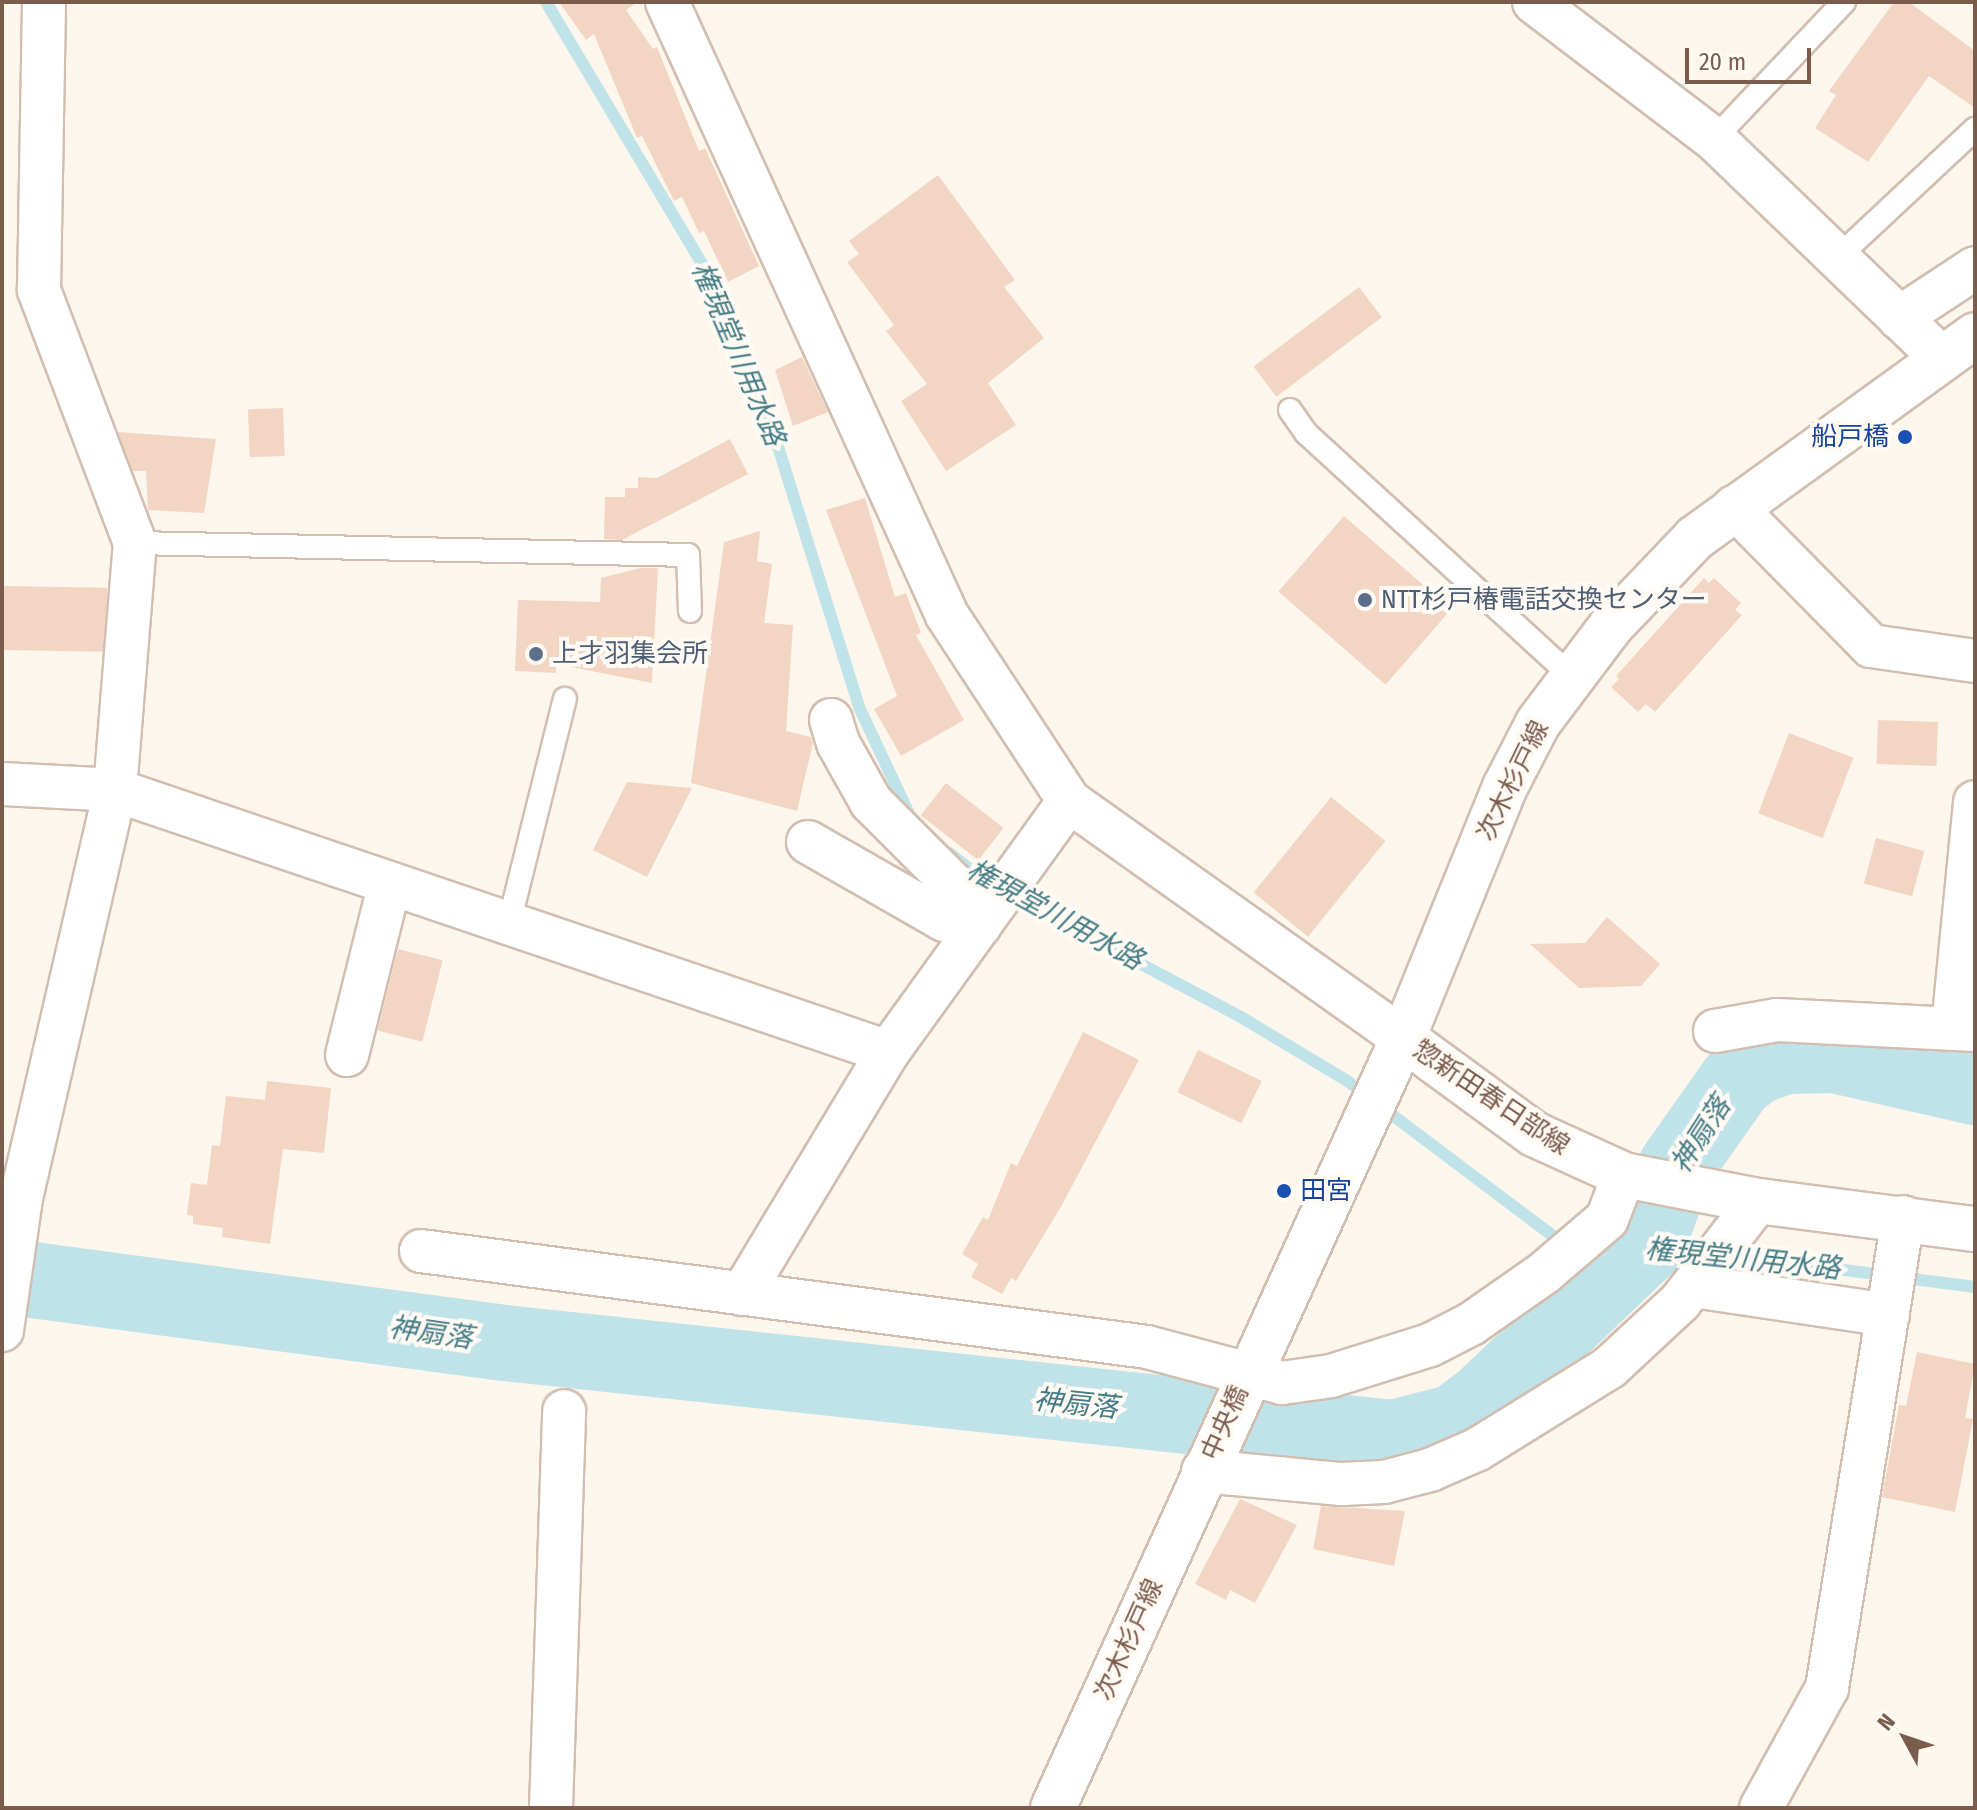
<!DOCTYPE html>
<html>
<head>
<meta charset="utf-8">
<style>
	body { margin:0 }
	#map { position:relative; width:1977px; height:1810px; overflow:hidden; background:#fdf6ec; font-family:"Fira Sans Condensed","Noto Sans JP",sans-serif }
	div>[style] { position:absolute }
	.stream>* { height:12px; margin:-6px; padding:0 6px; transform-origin:6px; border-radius:6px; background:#bfe3e8 }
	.river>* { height:76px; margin:-38px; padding:0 38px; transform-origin:38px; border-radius:38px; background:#bfe3e8 }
	.building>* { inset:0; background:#f3d5c3; transform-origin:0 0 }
	.roads { filter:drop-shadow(2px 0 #d1beb0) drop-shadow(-2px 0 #d1beb0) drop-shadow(0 2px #d1beb0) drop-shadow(0 -2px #d1beb0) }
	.service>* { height:22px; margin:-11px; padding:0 11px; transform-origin:11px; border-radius:11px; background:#fff }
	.minor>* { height:42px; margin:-21px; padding:0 21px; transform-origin:21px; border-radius:21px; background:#fff }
	.secondary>* { height:44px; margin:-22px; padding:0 22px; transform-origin:22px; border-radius:22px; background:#fff }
	.dots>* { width:22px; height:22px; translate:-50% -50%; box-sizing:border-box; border:4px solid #fffaf3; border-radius:50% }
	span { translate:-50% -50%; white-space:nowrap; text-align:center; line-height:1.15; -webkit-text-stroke:8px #fffaf3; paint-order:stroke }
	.transit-label { font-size:26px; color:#164399 }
	.right { translate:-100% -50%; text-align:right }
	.left { translate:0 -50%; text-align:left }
	.service-label { font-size:26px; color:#4e5e75 }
	.street-label { font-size:26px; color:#7a5c4d }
	.water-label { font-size:28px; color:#437c86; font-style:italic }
	.frame { position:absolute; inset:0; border:4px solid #7a5c4d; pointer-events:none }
	.north { position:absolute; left:1865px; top:1698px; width:80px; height:80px; -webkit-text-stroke:6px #fffaf3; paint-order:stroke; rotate:310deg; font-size:22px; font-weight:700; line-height:32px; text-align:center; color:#7a5c4d }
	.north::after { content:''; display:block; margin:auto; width:28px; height:36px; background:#7a5c4d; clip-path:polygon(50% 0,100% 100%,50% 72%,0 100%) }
	.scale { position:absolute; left:1685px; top:48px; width:126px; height:36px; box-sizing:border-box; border:4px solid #7a5c4d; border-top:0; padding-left:10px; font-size:24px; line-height:28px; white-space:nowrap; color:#7a5c4d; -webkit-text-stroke:6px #fffaf3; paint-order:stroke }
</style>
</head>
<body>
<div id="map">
	<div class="stream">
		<i style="left:546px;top:2px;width:325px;rotate:59.2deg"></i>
		<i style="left:712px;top:281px;width:138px;rotate:67deg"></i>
		<i style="left:766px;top:408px;width:313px;rotate:72.7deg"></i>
		<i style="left:859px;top:707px;width:125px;rotate:64.9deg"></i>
		<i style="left:949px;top:853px;width:46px;rotate:37.9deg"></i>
		<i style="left:985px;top:881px;width:290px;rotate:28deg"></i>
		<i style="left:1241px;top:1017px;width:122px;rotate:31deg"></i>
		<i style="left:1346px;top:1080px;width:276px;rotate:37deg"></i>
		<i style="left:1590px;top:1252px;width:57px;rotate:-7deg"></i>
		<i style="left:1647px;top:1245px;width:59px;rotate:6.8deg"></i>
		<i style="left:1729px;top:1255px;width:248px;rotate:7.4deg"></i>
	</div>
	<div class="river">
		<i style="left:2px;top:1276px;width:507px;rotate:7.59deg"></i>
		<i style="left:505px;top:1343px;width:893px;rotate:6.11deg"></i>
		<i style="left:1393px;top:1438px;width:64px;rotate:-14.5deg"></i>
		<i style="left:1455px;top:1422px;width:36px;rotate:-37deg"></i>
		<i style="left:1484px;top:1400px;width:225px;rotate:-43.6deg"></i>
		<i style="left:1647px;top:1245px;width:83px;rotate:-69.6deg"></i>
		<i style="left:1676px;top:1167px;width:104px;rotate:-54.8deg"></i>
		<i style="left:1736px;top:1082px;width:24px;rotate:-38deg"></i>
		<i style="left:1755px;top:1067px;width:33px;rotate:-20deg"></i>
		<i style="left:1786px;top:1056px;width:48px;rotate:-1.2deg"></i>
		<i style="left:1834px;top:1055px;width:145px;rotate:12.8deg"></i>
	</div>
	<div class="building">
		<i style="clip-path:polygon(559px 2px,638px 2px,626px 10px,653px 49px,657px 47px,699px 151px,705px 148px,759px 266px,728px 282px,704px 231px,699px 233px,682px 197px,674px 201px,642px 136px,637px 138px,594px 34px,586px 40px)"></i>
		<i style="clip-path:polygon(1894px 2px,1909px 2px,1975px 51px,1975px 108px,1929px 76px,1868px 162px,1815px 128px,1836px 95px,1829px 91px)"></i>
		<i style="clip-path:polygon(938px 175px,1015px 280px,1004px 287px,1044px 338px,988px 383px,1016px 425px,946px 471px,901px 401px,927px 384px,886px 331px,894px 325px,847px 262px,859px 254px,849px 241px)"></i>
		<i style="left:1359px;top:287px;width:38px;height:132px;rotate:53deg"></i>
		<i style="clip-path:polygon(802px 357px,828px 412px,793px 426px,775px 370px)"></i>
		<i style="left:283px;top:408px;width:48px;height:35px;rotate:88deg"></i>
		<i style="clip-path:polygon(118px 432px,216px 439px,204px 513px,148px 510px,146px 471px,133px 471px)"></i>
		<i style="clip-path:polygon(730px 439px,748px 474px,622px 540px,604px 539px,605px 497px,625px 497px,625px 488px,638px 488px,638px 477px,657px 478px)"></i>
		<i style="clip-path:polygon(865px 498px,895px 597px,906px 593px,921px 633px,916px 635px,964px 720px,901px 756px,874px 709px,897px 696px,826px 510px)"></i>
		<i style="left:1344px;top:516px;width:142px;height:100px;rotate:41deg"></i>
		<i style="clip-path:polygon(760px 531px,757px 561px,772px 564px,764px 623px,793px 625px,786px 731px,811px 737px,813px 743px,797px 811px,691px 783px,724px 542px)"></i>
		<i style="clip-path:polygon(640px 568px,658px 568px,652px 683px,556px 664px,556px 673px,515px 671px,518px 600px,600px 602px,601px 578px)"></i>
		<i style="clip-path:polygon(1704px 578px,1709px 583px,1714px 578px,1741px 603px,1735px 610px,1742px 615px,1655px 712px,1646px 704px,1638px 712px,1611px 687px,1619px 679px,1616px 676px)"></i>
		<i style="left:2px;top:586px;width:105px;height:64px;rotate:1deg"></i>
		<i style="left:1878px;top:720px;width:60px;height:44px;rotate:2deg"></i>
		<i style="left:1789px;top:733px;width:69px;height:86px;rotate:21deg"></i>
		<i style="clip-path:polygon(627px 782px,692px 788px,647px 877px,593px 850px)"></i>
		<i style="left:946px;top:783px;width:73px;height:41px;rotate:38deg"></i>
		<i style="left:1331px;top:797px;width:70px;height:123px;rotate:39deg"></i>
		<i style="left:1876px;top:838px;width:50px;height:47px;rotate:15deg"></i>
		<i style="clip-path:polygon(1607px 917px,1660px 964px,1641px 986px,1579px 988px,1530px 944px,1585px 943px)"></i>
		<i style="left:398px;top:949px;width:46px;height:84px;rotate:14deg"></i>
		<i style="clip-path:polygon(1083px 1032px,1139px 1060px,1062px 1205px,1016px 1281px,1011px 1278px,1002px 1294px,971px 1277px,978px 1264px,962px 1254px,983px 1217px,988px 1220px,1011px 1163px,1017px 1166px)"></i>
		<i style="left:1198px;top:1050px;width:71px;height:47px;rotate:26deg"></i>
		<i style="clip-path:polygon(267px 1081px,331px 1088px,324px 1153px,283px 1149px,270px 1244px,222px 1237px,223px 1228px,193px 1224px,193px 1216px,187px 1215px,191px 1183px,207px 1185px,212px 1145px,220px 1146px,226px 1096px,265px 1100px)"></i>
		<i style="clip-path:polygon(1917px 1352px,1975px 1364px,1965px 1418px,1973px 1419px,1955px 1512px,1882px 1497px,1899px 1405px,1906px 1406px)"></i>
		<i style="clip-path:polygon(1240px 1499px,1297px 1525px,1255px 1603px,1230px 1590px,1226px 1600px,1195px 1584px)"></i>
		<i style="clip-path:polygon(1321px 1506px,1405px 1511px,1394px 1566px,1313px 1549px)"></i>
	</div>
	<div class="roads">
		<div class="service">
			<i style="left:1714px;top:139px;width:189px;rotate:-46.5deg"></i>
			<i style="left:1837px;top:258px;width:189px;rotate:-43.1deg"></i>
			<i style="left:1290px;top:410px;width:28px;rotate:55deg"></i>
			<i style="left:1306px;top:433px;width:360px;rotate:42.5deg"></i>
			<i style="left:135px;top:543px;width:553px;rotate:1.24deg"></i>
			<i style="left:688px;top:555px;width:56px;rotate:88deg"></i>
			<i style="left:509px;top:923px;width:231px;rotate:-76deg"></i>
		</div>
		<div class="minor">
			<i style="left:667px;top:2px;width:674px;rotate:65.45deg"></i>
			<i style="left:947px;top:615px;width:222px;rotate:56.7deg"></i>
			<i style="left:1069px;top:801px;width:410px;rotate:35.4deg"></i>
			<i style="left:1534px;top:2px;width:226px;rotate:37.3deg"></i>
			<i style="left:1714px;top:139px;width:318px;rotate:43.9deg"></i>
			<i style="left:1899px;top:318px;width:91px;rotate:-33.3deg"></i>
			<i style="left:1734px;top:507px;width:195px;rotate:45.4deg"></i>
			<i style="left:1871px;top:646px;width:105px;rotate:8.2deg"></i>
			<i style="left:831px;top:720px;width:24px;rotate:73deg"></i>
			<i style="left:838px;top:743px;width:68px;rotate:60.8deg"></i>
			<i style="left:871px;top:802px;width:129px;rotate:45deg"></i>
			<i style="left:962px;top:893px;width:37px;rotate:61deg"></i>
			<i style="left:2px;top:784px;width:113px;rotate:3deg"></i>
			<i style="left:115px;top:790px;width:816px;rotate:18.72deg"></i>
			<i style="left:888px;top:1052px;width:309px;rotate:-54.2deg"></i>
			<i style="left:808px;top:842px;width:157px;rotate:29.8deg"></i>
			<i style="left:944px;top:920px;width:36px;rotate:8deg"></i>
			<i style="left:1953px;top:1027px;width:226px;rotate:-84.4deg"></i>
			<i style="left:1715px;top:1031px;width:63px;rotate:-10.1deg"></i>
			<i style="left:1777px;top:1020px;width:198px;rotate:2.9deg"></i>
			<i style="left:347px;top:1055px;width:177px;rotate:-76deg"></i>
			<i style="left:421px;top:1251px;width:732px;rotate:7.53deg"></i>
			<i style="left:1147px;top:1347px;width:140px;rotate:14.9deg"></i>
			<i style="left:1282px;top:1383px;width:49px;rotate:-8.1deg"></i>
			<i style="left:1331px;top:1376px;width:104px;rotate:-17.4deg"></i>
			<i style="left:1430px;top:1345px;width:46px;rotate:-27.1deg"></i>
			<i style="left:1471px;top:1324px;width:89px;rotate:-34.9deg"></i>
			<i style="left:1544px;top:1273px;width:83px;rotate:-40.6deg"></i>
			<i style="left:1607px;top:1219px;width:47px;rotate:-68.9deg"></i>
			<i style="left:1694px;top:1286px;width:196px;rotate:8.5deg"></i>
			<i style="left:742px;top:1294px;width:283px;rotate:-58.9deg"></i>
			<i style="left:2px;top:1330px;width:133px;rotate:-81.8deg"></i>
			<i style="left:21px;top:1198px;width:419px;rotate:-77deg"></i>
			<i style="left:115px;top:790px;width:248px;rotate:-85.4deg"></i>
			<i style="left:135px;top:543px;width:271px;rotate:-110.8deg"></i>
			<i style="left:39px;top:290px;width:288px;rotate:-89deg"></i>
			<i style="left:1203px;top:1471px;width:139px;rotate:5.4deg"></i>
			<i style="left:1341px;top:1484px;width:43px;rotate:-2.7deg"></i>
			<i style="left:1384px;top:1482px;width:48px;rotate:-14.6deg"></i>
			<i style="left:1430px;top:1470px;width:52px;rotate:-23.6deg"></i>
			<i style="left:1478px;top:1449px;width:155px;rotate:-31.8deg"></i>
			<i style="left:1610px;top:1367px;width:96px;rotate:-42.9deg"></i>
			<i style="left:1680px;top:1302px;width:128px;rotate:-52.3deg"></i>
			<i style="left:551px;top:1808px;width:397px;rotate:-88.1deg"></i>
			<i style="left:1761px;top:1808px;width:137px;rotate:-61.2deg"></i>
			<i style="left:1827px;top:1688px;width:477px;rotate:-80.8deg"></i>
		</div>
		<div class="secondary">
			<i style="left:1403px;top:1038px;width:162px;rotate:36.2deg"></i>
			<i style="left:1534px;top:1134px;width:99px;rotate:24.5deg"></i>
			<i style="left:1624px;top:1175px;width:136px;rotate:11deg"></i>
			<i style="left:1758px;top:1201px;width:219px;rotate:7.4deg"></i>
			<i style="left:1053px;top:1808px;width:846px;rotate:-65.56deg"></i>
			<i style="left:1403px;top:1038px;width:271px;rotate:-67.9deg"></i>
			<i style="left:1505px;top:787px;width:72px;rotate:-62.7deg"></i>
			<i style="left:1538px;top:723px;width:121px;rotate:-53deg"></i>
			<i style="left:1611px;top:626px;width:122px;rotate:-46.3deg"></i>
			<i style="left:1695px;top:538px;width:346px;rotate:-35.9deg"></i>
		</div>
	</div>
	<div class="dots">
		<i style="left:1905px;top:437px;background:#1a4fb4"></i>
		<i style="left:1365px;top:600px;background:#5c6f8a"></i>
		<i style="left:536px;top:654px;background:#5c6f8a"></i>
		<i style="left:1284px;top:1191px;background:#1a4fb4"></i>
	</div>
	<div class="transit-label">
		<span class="right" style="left:1889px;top:437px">船戸橋</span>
		<span class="left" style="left:1300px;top:1191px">田宮</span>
	</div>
	<div class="service-label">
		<span class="left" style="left:1381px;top:600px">NTT杉戸椿電話交換センター</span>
		<span class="left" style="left:552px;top:654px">上才羽集会所</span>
	</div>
	<div class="street-label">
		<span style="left:1513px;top:781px;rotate:-64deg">次木杉戸線</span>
		<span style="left:1491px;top:1098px;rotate:34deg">惣新田春日部線</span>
		<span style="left:1225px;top:1423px;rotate:-66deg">中央橋</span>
		<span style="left:1129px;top:1640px;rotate:-66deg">次木杉戸線</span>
	</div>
	<div class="water-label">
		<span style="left:738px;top:354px;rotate:67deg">権現堂川用水路</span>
		<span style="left:1055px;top:915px;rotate:29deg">権現堂川用水路</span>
		<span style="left:1701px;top:1135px;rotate:-57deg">神扇落</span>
		<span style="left:1743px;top:1259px;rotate:6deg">権現堂川用水路</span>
		<span style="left:431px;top:1333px;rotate:8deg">神扇落</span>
		<span style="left:1076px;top:1404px;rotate:6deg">神扇落</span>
	</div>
	<div class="frame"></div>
	<div class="north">N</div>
	<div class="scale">20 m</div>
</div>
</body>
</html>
